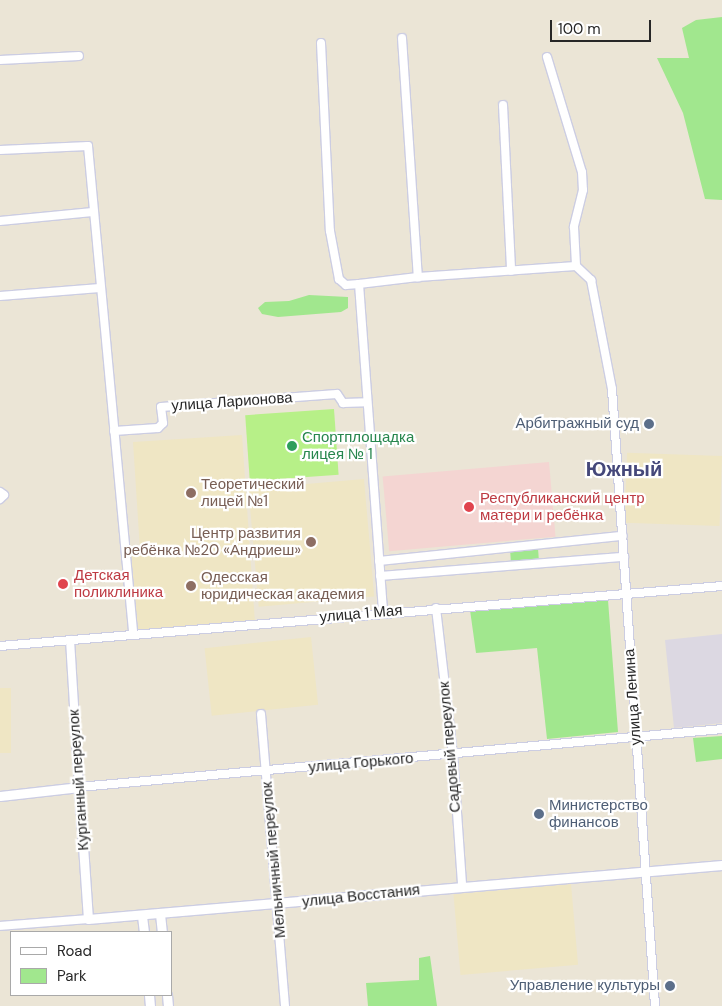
<!DOCTYPE html>
<html>
<head>
<meta charset="utf-8">
<style>
	body { margin:0 }
	#map { position:relative; width:722px; height:1006px; overflow:hidden; background:#ebe5d6; font-family:"DM Sans",sans-serif }
	div>[style] { position:absolute }
	.industrial>* { inset:0; background:#dcd8e2 }
	.education>* { inset:0; background:#efe6c4; transform-origin:0 0 }
	.medical>* { inset:0; background:#f4d5d2; transform-origin:0 0 }
	.green>* { inset:0; background:#a1e78e; transform-origin:0 0 }
	.pitch>* { inset:0; background:#b7f088; transform-origin:0 0 }
	.roads { filter:drop-shadow(1px 0 #cccde2) drop-shadow(-1px 0 #cccde2) drop-shadow(0 1px #cccde2) drop-shadow(0 -1px #cccde2) }
	.minor>* { height:8px; margin:-4px; padding:0 4px; transform-origin:4px; border-radius:4px; background:#fff }
	.tertiary>* { height:9px; margin:-4.5px; padding:0 4.5px; transform-origin:4.5px; border-radius:4.5px; background:#fff }
	.dots>* { width:14px; height:14px; translate:-50% -50%; box-sizing:border-box; border:2px solid #fff; border-radius:50% }
	span { translate:-50% -50%; white-space:nowrap; text-align:center; line-height:1.15; -webkit-text-stroke:4.5px #fff; paint-order:stroke }
	.street-label { font-size:15px; color:#272727 }
	.service-label { font-size:15px; color:#4e5e75 }
	.right { translate:-100% -50%; text-align:right }
	.left { translate:0 -50%; text-align:left }
	.leisure-label { font-size:15px; color:#27864d }
	.education-label { font-size:15px; color:#785e54 }
	.health-label { font-size:15px; color:#be3a42 }
	.district-label { font-size:20px; color:#45487a; font-weight:700 }
	.legend { position:absolute; left:10px; top:931px; width:162px; height:65px; box-sizing:border-box; background:#fff; border:1px solid #a9a9a9; margin:0; padding:6px 9px; list-style:none; font-size:15px; color:#272727 }
	.legend li { display:flex; align-items:center; gap:10px; height:25px }
	.legend b { width:25px; border:1px solid #a9a9a9 }
	.scale { position:absolute; left:550px; top:20px; width:101px; height:22px; box-sizing:border-box; border:2px solid #272727; border-top:0; padding-left:6px; font-size:15px; line-height:18px; white-space:nowrap; color:#272727; -webkit-text-stroke:4px #fff; paint-order:stroke }
</style>
</head>
<body>
<div id="map">
	<div class="industrial">
		<i style="clip-path:polygon(722px 634px,722px 723px,674px 728px,665px 640px)"></i>
	</div>
	<div class="education">
		<i style="clip-path:polygon(242px 435px,255px 623px,133px 634px,125px 551px,140px 550px,133px 442px)"></i>
		<i style="left:722px;top:456px;width:70px;height:95px;rotate:92deg"></i>
		<i style="left:364px;top:479px;width:118px;height:116px;rotate:85deg"></i>
		<i style="left:311px;top:637px;width:68px;height:107px;rotate:84deg"></i>
		<i style="left:0;top:688px;width:11px;height:65px"></i>
		<i style="left:571px;top:884px;width:81px;height:118px;rotate:85deg"></i>
	</div>
	<div class="medical">
		<i style="left:549px;top:462px;width:75px;height:167px;rotate:85deg"></i>
	</div>
	<div class="green">
		<i style="clip-path:polygon(722px 17px,722px 200px,705px 199px,683px 113px,657px 58px,689px 58px,682px 28px,696px 20px)"></i>
		<i style="clip-path:polygon(309px 295px,348px 297px,348px 308px,341px 312px,278px 317px,262px 314px,258px 308px,265px 302px,289px 301px)"></i>
		<i style="left:538px;top:548px;width:13px;height:28px;rotate:86deg"></i>
		<i style="clip-path:polygon(608px 600px,618px 732px,547px 739px,537px 648px,476px 653px,470px 610px)"></i>
		<i style="clip-path:polygon(722px 736px,722px 759px,696px 762px,693px 738px)"></i>
		<i style="clip-path:polygon(430px 956px,437px 1006px,368px 1006px,366px 983px,419px 980px,419px 958px)"></i>
	</div>
	<div class="pitch">
		<i style="left:334px;top:409px;width:66px;height:89px;rotate:86deg"></i>
	</div>
	<div class="roads">
		<div class="minor">
			<i style="left:402px;top:38px;width:240px;rotate:86.2deg"></i>
			<i style="left:321px;top:43px;width:188px;rotate:87.3deg"></i>
			<i style="left:330px;top:231px;width:49px;rotate:79.4deg"></i>
			<i style="left:339px;top:279px;width:9px;rotate:41deg"></i>
			<i style="left:346px;top:285px;width:13px;rotate:-4deg"></i>
			<i style="left:359px;top:284px;width:59px;rotate:-6.8deg"></i>
			<i style="left:418px;top:277px;width:158px;rotate:-4deg"></i>
			<i style="left:547px;top:57px;width:120px;rotate:73.1deg"></i>
			<i style="left:582px;top:172px;width:18px;rotate:87deg"></i>
			<i style="left:583px;top:190px;width:38px;rotate:104deg"></i>
			<i style="left:574px;top:227px;width:39px;rotate:87deg"></i>
			<i style="left:576px;top:266px;width:21px;rotate:43deg"></i>
			<i style="left:591px;top:280px;width:111px;rotate:79.1deg"></i>
			<i style="left:612px;top:389px;width:618px;rotate:86.01deg"></i>
			<i style="left:0;top:60px;width:79px;rotate:-2.9deg"></i>
			<i style="left:503px;top:105px;width:166px;rotate:87.2deg"></i>
			<i style="left:0;top:150px;width:88px;rotate:-2.6deg"></i>
			<i style="left:88px;top:146px;width:490px;rotate:84.7deg"></i>
			<i style="left:0;top:221px;width:93px;rotate:-5.5deg"></i>
			<i style="left:359px;top:284px;width:329px;rotate:85.8deg"></i>
			<i style="left:0;top:296px;width:100px;rotate:-4.6deg"></i>
			<i style="left:114px;top:431px;width:44px;rotate:-3.9deg"></i>
			<i style="left:158px;top:428px;width:7px;rotate:-45deg"></i>
			<i style="left:163px;top:423px;width:16px;rotate:-97deg"></i>
			<i style="left:161px;top:407px;width:176px;rotate:-4.2deg"></i>
			<i style="left:337px;top:394px;width:11px;rotate:56deg"></i>
			<i style="left:343px;top:403px;width:24px;rotate:-2deg"></i>
			<i style="left:0;top:492px;width:5px;rotate:37deg"></i>
			<i style="left:4px;top:495px;width:6px;rotate:135deg"></i>
			<i style="left:379px;top:561px;width:245px;rotate:-5.9deg"></i>
			<i style="left:380px;top:576px;width:245px;rotate:-4.5deg"></i>
			<i style="left:436px;top:608px;width:148px;rotate:83.4deg"></i>
			<i style="left:453px;top:755px;width:130px;rotate:86deg"></i>
			<i style="left:70px;top:640px;width:147px;rotate:86.5deg"></i>
			<i style="left:79px;top:787px;width:646px;rotate:-5.15deg"></i>
			<i style="left:0;top:646px;width:724px;rotate:-4.75deg"></i>
			<i style="left:261px;top:714px;width:293px;rotate:85.3deg"></i>
			<i style="left:0;top:926px;width:88px;rotate:-4.5deg"></i>
		</div>
		<div class="tertiary">
			<i style="left:0;top:796px;width:80px;rotate:-6.5deg"></i>
			<i style="left:79px;top:787px;width:132px;rotate:86.1deg"></i>
			<i style="left:88px;top:919px;width:636px;rotate:-4.87deg"></i>
			<i style="left:160px;top:914px;width:18px;rotate:84deg"></i>
			<i style="left:142px;top:916px;width:16px;rotate:83deg"></i>
			<i style="left:149px;top:995px;width:11px;rotate:85deg"></i>
			<i style="left:167px;top:995px;width:11px;rotate:85deg"></i>
		</div>
	</div>
	<div class="dots">
		<i style="left:649px;top:424px;background:#5c6f8a"></i>
		<i style="left:292px;top:446px;background:#2e9e5b"></i>
		<i style="left:191px;top:493px;background:#8d6e63"></i>
		<i style="left:469px;top:507px;background:#e0444e"></i>
		<i style="left:311px;top:542px;background:#8d6e63"></i>
		<i style="left:63px;top:584px;background:#e0444e"></i>
		<i style="left:191px;top:586px;background:#8d6e63"></i>
		<i style="left:539px;top:814px;background:#5c6f8a"></i>
		<i style="left:670px;top:986px;background:#5c6f8a"></i>
	</div>
	<div class="street-label">
		<span style="left:232px;top:402px;rotate:-4deg">улица Ларионова</span>
		<span style="left:361px;top:614px;rotate:-5deg">улица 1 Мая</span>
		<span style="left:633px;top:697px;rotate:-94deg">улица Ленина</span>
		<span style="left:450px;top:747px;rotate:-95deg">Садовый переулок</span>
		<span style="left:361px;top:763px;rotate:-5deg">улица Горького</span>
		<span style="left:79px;top:780px;rotate:-94deg">Курганный переулок</span>
		<span style="left:274px;top:860px;rotate:-95deg">Мельничный переулок</span>
		<span style="left:361px;top:896px;rotate:-6deg">улица Восстания</span>
	</div>
	<div class="service-label">
		<span class="right" style="left:639px;top:424px">Арбитражный суд</span>
		<span class="left" style="left:549px;top:814px">Министерство<br>финансов</span>
		<span class="right" style="left:660px;top:986px">Управление культуры</span>
	</div>
	<div class="leisure-label">
		<span class="left" style="left:302px;top:446px">Спортплощадка<br>лицея № 1</span>
	</div>
	<div class="education-label">
		<span class="left" style="left:201px;top:493px">Теоретический<br>лицей №1</span>
		<span class="right" style="left:301px;top:542px">Центр развития<br>ребёнка №20 «Андриеш»</span>
		<span class="left" style="left:201px;top:586px">Одесская<br>юридическая академия</span>
	</div>
	<div class="health-label">
		<span class="left" style="left:480px;top:507px">Республиканский центр<br>матери и ребёнка</span>
		<span class="left" style="left:74px;top:584px">Детская<br>поликлиника</span>
	</div>
	<div class="district-label">
		<span style="left:624px;top:469px">Южный</span>
	</div>
	<ul class="legend">
	<li><b style="height:6px;background:#fff"></b>Road</li>
	<li><b style="height:14px;background:#a1e78e"></b>Park</li>
	</ul>
	<div class="scale">100 m</div>
</div>
</body>
</html>
